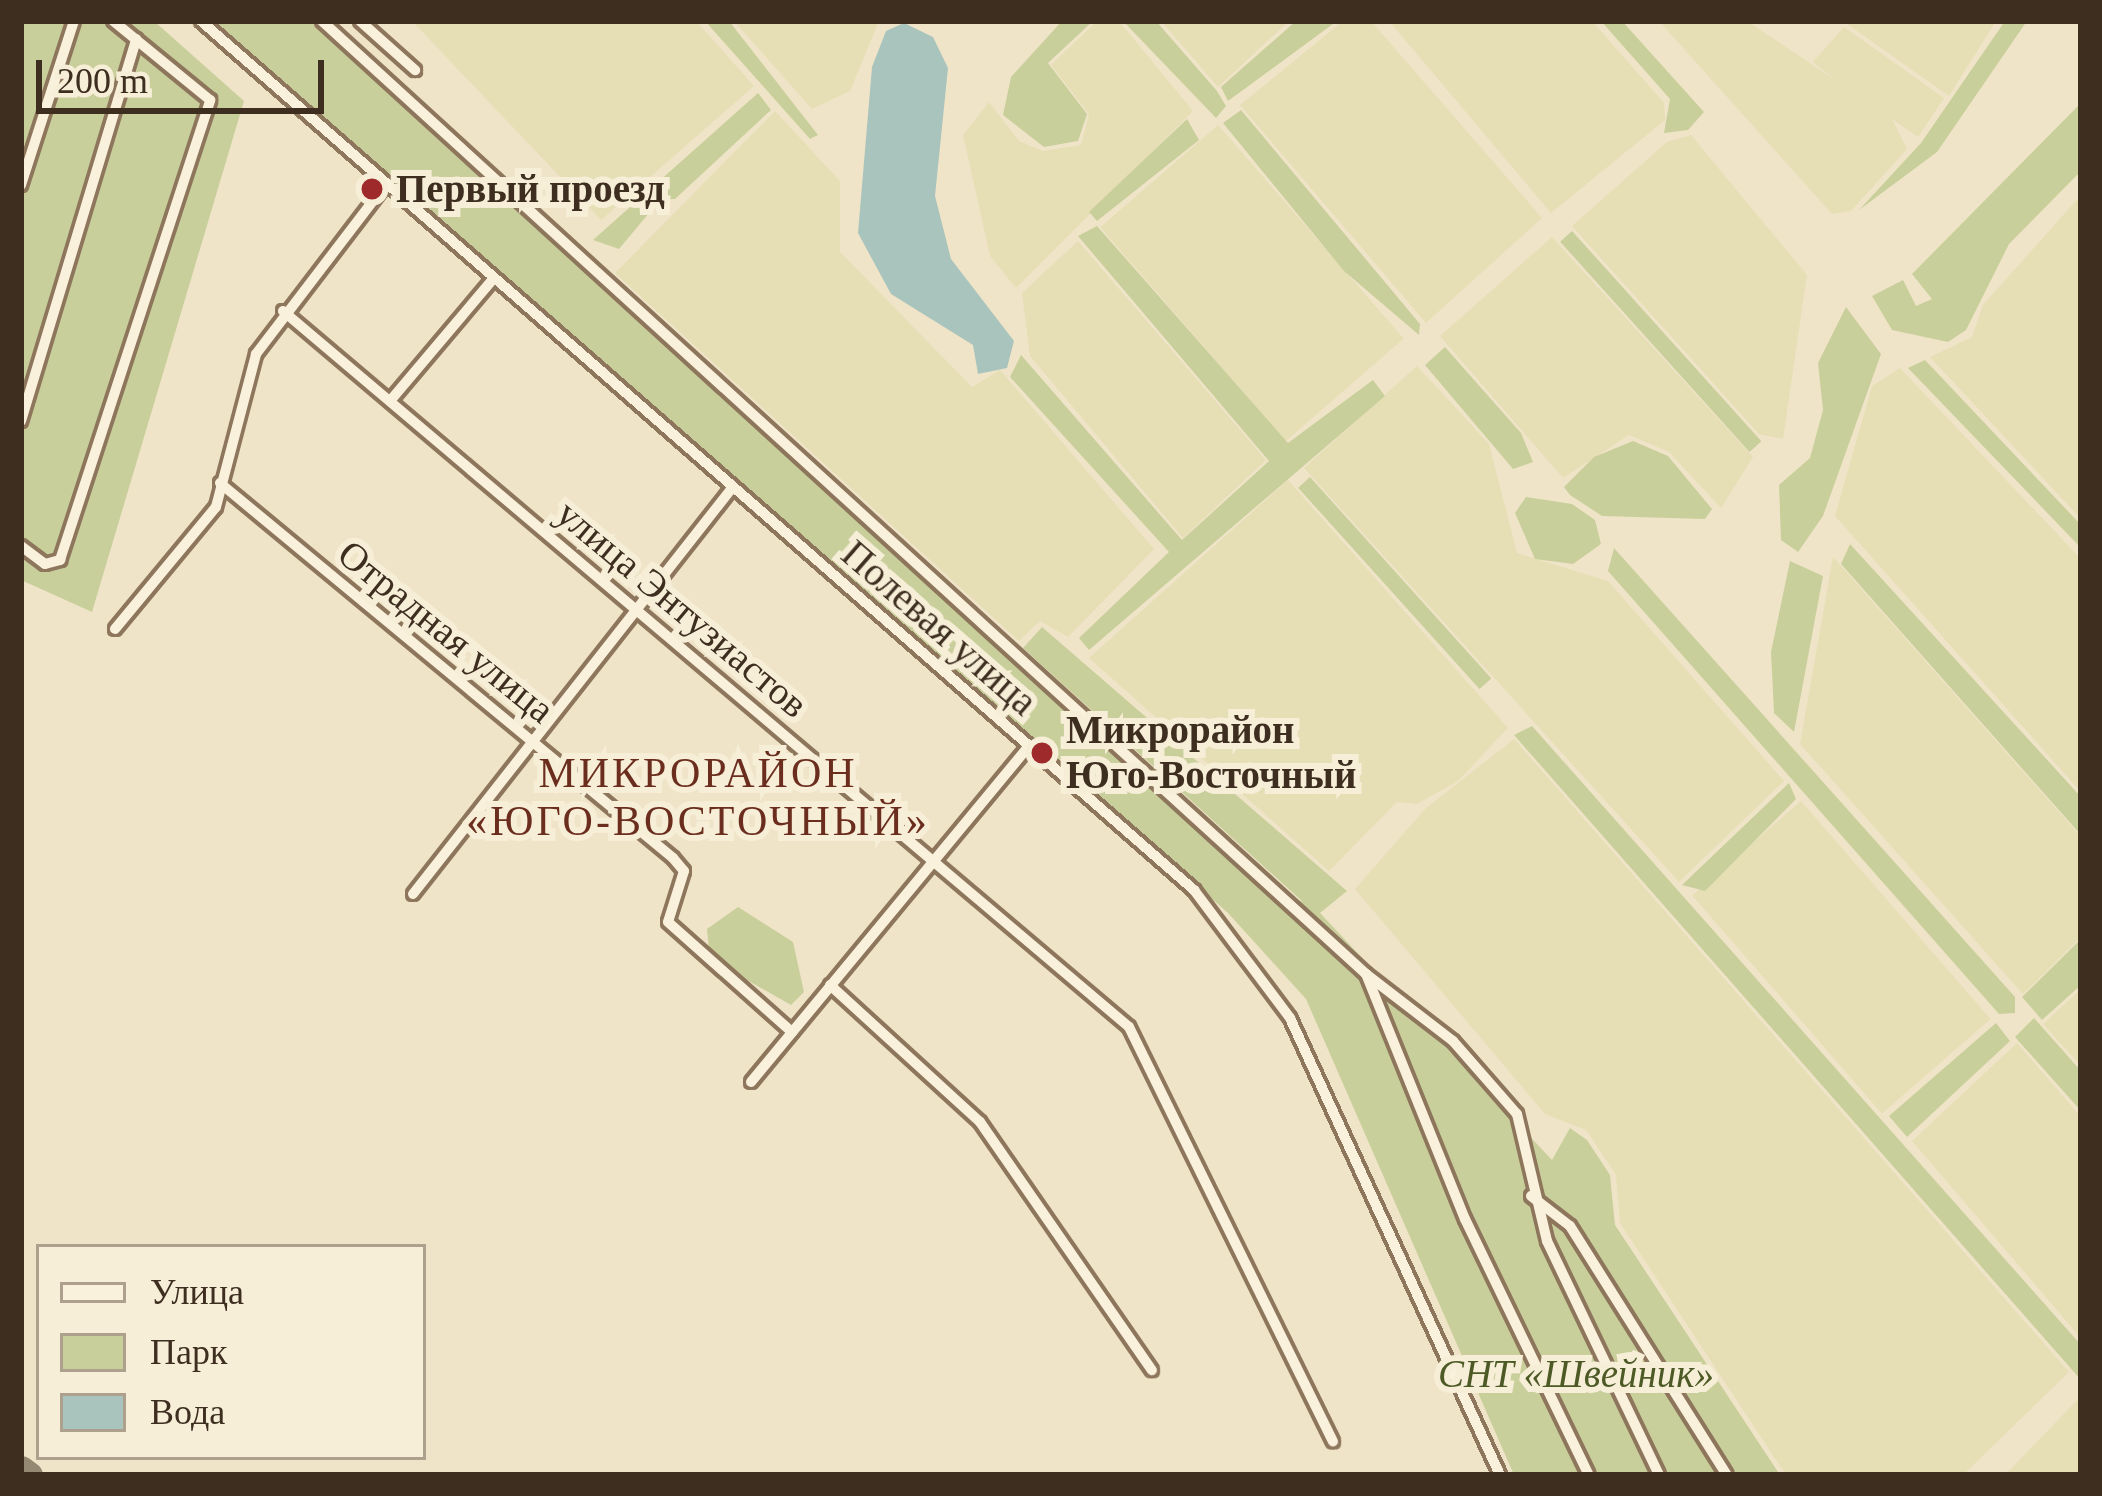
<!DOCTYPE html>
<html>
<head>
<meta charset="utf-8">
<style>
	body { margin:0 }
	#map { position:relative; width:2102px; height:1496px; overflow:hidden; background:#f0e4c8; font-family:Georgia,serif }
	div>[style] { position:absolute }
	.farmland>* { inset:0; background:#e6deb5; transform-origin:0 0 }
	.green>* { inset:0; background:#c9cf9b; transform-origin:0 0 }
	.water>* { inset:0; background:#a9c4bc }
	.taxiway>* { height:27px; margin:-13.5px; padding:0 13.5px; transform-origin:13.5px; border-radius:13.5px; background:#968974 }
	.roads { filter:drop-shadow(3px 0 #8d765c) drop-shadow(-3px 0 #8d765c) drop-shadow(0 3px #8d765c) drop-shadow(0 -3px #8d765c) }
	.minor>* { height:10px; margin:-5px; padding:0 5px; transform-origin:5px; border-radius:5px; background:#faf1dc }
	.dots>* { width:33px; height:33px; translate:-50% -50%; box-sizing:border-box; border:6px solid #f7eed8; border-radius:50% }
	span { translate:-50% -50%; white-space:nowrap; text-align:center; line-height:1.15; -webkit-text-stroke:12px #f7eed8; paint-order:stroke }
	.poi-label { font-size:39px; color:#3d2e20; font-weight:700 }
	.left { translate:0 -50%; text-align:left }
	.street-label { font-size:39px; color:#3d2e20 }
	.park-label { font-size:39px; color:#4d5a26; font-style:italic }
	.neighbourhood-label { font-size:42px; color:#6b2e1e; letter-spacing:3px }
	.frame { position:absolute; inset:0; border:24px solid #3d2e20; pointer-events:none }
	.legend { position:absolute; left:36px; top:1244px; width:390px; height:216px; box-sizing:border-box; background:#f7eed8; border:3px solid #ada18e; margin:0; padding:15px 21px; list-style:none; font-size:36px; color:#3d2e20 }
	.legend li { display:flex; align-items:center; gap:24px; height:60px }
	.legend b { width:60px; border:3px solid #ada18e }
	.scale { position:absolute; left:36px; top:60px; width:288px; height:54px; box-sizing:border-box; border:6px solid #3d2e20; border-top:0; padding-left:15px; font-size:36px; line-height:42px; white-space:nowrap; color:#3d2e20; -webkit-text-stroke:9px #f7eed8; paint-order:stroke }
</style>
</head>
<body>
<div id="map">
	<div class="farmland">
		<i style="clip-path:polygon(412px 21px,696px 21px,754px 86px,601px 220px)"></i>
		<i style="clip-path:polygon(734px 21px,879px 21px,850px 91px,812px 109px)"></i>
		<i style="clip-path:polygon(1097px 21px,1119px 21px,1193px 111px,1016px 288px,990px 256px,963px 135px,989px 102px,1019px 141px,1043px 151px,1081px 145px,1089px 114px,1051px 65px)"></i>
		<i style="clip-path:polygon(1161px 21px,1289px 21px,1218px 87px)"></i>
		<i style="clip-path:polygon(1343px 21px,1371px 21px,1542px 218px,1426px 323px,1240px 105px)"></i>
		<i style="clip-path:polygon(1389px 21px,1592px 21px,1664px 103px,1665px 120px,1551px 213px)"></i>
		<i style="clip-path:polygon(1659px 21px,1747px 21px,1834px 79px,1813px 62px,1844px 27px,1944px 98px,1918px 137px,1892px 119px,1907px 149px,1851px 211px,1832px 214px)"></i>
		<i style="clip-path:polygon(1843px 21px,1996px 21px,1949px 96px)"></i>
		<i style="clip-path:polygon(775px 111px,840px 181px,840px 252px,972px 387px,1000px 370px,1154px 549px,1068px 637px,1040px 621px,1019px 641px,615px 273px)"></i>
		<i style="left:1218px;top:125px;width:283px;height:156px;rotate:49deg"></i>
		<i style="clip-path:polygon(1691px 135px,1807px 275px,1783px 439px,1759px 434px,1572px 226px,1667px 142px)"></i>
		<i style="clip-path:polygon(2081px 195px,2081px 519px,1930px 357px,1972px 337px,1983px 305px)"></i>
		<i style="clip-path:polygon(1552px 237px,1753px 457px,1721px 508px,1669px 452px,1629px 435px,1563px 478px,1440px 336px)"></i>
		<i style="clip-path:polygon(1078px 241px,1266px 460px,1183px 538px,1030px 356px,1022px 293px)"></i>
		<i style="clip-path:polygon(1417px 366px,1489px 444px,1517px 553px,1608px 581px,1784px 781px,1679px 882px,1304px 468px)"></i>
		<i style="clip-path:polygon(1900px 368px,2081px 559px,2081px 792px,1835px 516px,1872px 386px)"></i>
		<i style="clip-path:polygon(1288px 480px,1508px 728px,1458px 781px,1417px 804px,1397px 802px,1329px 871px,1089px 658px)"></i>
		<i style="clip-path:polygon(1833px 557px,2081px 837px,2081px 937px,2023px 994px,1800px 744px)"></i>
		<i style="clip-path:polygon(1514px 739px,2069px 1372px,1963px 1475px,1786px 1475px,1620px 1223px,1616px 1175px,1586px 1130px,1545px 1114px,1355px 889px,1425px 809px)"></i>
		<i style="left:1801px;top:801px;width:289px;height:144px;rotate:49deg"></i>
		<i style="clip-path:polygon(2081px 989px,2081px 1066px,2043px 1024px)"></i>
		<i style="clip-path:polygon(2017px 1043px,2081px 1117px,2081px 1338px,1912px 1141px)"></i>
		<i style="clip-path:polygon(2081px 1396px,2081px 1475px,2005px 1475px)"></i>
	</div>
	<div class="green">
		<i style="clip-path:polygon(21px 21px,154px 21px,244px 101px,92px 612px,21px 580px)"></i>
		<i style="clip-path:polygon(209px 21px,324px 21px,1275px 888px,1303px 902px,1023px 648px,1042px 627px,1347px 891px,1320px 913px,1552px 1160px,1570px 1128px,1587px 1140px,1610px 1175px,1615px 1225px,1780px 1475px,1514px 1475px,1306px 999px,1228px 913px)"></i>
		<i style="clip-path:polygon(705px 21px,729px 21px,818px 135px,810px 139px)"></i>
		<i style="clip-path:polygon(1062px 21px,1093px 21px,1048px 63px,1087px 114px,1078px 141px,1044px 147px,1003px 115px,1011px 77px)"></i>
		<i style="clip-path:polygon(1123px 21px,1156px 21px,1217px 91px,1226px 106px,1216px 118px)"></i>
		<i style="clip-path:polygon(1296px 21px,1337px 21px,1228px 101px,1221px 87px)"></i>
		<i style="clip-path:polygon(1601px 21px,1622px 21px,1704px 112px,1688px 130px,1664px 133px,1670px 99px)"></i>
		<i style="clip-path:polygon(2005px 21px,2027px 21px,1937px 152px,1859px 210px,1921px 143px)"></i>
		<i style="clip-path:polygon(758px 93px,771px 110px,675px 199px,660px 200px,619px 249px,593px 240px)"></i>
		<i style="clip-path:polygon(2081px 103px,2081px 171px,2009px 244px,1966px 330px,1948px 342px,1892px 330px,1872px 296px,1903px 280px,1916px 306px,1932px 299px,1912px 274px)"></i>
		<i style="clip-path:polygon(1241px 110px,1420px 324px,1419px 335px,1344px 271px,1223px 123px)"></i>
		<i style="clip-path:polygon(1187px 119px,1199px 140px,1097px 221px,1089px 212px)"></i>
		<i style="clip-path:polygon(1097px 226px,1288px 443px,1373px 380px,1385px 396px,1089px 650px,1079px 638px,1169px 552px,1010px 377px,1021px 355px,1182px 540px,1269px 461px,1078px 236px)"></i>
		<i style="left:1572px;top:231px;width:283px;height:16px;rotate:48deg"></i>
		<i style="clip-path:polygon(1846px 307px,1881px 354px,1823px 516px,1798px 552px,1781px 540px,1779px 485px,1810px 458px,1823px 410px,1818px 363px)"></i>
		<i style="clip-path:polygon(1445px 347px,1521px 433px,1533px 462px,1513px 469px,1425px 365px)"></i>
		<i style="clip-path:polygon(1925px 360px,2081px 525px,2081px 548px,1908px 368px)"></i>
		<i style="clip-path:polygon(1633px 441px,1668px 456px,1712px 509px,1705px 519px,1602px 516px,1570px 495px,1564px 487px,1594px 457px)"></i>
		<i style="left:1310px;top:477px;width:271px;height:16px;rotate:48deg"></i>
		<i style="clip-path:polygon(1526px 497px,1572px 504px,1595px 520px,1601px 544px,1573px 564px,1535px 559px,1515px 513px)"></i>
		<i style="clip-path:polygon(1850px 544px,2081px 797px,2081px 835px,1841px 564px)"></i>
		<i style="clip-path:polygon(1614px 548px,2015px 997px,2015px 1013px,1999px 1014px,1608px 571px)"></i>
		<i style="clip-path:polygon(1790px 561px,1823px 576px,1794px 732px,1774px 713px,1771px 652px)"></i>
		<i style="clip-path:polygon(1532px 726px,2081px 1345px,2081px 1380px,1514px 735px)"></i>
		<i style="clip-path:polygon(1789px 783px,1796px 799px,1705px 891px,1682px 885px)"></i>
		<i style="clip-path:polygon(738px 907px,793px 942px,804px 992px,791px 1005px,710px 959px,707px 929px)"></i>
		<i style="clip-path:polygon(2081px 939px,2081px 985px,2042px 1020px,2022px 997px)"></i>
		<i style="clip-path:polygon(2034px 1018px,2081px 1071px,2081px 1111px,2015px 1037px)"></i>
		<i style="clip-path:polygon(1996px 1023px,2010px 1041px,1907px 1137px,1889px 1116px)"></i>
	</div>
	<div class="water">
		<i style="clip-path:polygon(904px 23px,933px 37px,948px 68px,935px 196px,951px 259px,1014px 341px,1007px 368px,978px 374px,973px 345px,891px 294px,858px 233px,872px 67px,886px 31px)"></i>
	</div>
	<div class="taxiway">
		<i style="left:21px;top:1469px;width:10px;rotate:37deg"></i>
	</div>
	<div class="roads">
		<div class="minor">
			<i style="left:201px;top:21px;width:1320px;rotate:41.19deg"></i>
			<i style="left:1194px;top:890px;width:160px;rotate:53.1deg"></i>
			<i style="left:1290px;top:1018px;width:503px;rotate:65.32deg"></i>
			<i style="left:322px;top:21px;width:1414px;rotate:42.39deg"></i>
			<i style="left:1366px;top:974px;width:264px;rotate:68deg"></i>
			<i style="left:1465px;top:1219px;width:284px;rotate:64.2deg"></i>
			<i style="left:360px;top:21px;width:74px;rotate:41.7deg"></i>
			<i style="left:21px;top:185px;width:172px;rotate:-72.1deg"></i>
			<i style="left:283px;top:311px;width:1108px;rotate:40.24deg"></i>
			<i style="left:1129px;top:1027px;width:462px;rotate:63.8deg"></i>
			<i style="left:390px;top:401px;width:160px;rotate:-49.8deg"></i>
			<i style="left:21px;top:421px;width:399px;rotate:-73.2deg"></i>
			<i style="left:220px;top:483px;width:588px;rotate:39.62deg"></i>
			<i style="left:673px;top:858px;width:17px;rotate:50deg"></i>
			<i style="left:684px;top:871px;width:53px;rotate:107.4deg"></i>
			<i style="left:668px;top:922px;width:166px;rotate:41.6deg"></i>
			<i style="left:21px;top:546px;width:30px;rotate:37deg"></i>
			<i style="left:45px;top:564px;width:16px;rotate:-15deg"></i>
			<i style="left:60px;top:560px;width:484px;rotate:-71.9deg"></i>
			<i style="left:210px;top:100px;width:125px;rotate:-140.8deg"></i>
			<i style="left:115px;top:629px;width:158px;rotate:-50.4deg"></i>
			<i style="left:216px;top:507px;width:158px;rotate:-75.3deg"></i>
			<i style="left:256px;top:354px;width:213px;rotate:-52.6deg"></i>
			<i style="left:413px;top:894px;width:516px;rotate:-51.84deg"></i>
			<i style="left:1366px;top:974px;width:110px;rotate:37.6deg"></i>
			<i style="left:1453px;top:1041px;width:97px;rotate:48.8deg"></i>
			<i style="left:1517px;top:1114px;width:130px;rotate:76.7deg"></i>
			<i style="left:1547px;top:1241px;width:259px;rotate:64.4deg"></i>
			<i style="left:830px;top:985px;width:203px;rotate:42.4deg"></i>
			<i style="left:980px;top:1122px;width:302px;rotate:55.3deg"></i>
			<i style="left:751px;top:1082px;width:436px;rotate:-50.4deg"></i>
			<i style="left:1531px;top:1196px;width:49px;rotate:37.6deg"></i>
			<i style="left:1570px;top:1226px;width:294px;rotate:57.8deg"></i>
		</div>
	</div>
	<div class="dots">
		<i style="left:372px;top:189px;background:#9e2a2b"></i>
		<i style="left:1042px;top:753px;background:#9e2a2b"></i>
	</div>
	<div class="poi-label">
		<span class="left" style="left:396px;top:189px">Первый проезд</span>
		<span class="left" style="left:1066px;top:753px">Микрорайон<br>Юго-Восточный</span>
	</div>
	<div class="street-label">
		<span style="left:682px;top:609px;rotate:40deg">улица Энтузиастов</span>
		<span style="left:939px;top:628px;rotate:41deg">Полевая улица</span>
		<span style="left:446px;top:632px;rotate:39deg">Отрадная улица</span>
	</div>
	<div class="park-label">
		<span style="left:1576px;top:1374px">СНТ «Швейник»</span>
	</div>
	<div class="neighbourhood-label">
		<span style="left:698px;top:797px">МИКРОРАЙОН<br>«ЮГО-ВОСТОЧНЫЙ»</span>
	</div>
	<div class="frame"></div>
	<ul class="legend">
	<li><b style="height:15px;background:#faf1dc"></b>Улица</li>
	<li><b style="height:33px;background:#c9cf9b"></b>Парк</li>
	<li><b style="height:33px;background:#a9c4bc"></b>Вода</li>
	</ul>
	<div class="scale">200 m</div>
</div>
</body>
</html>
